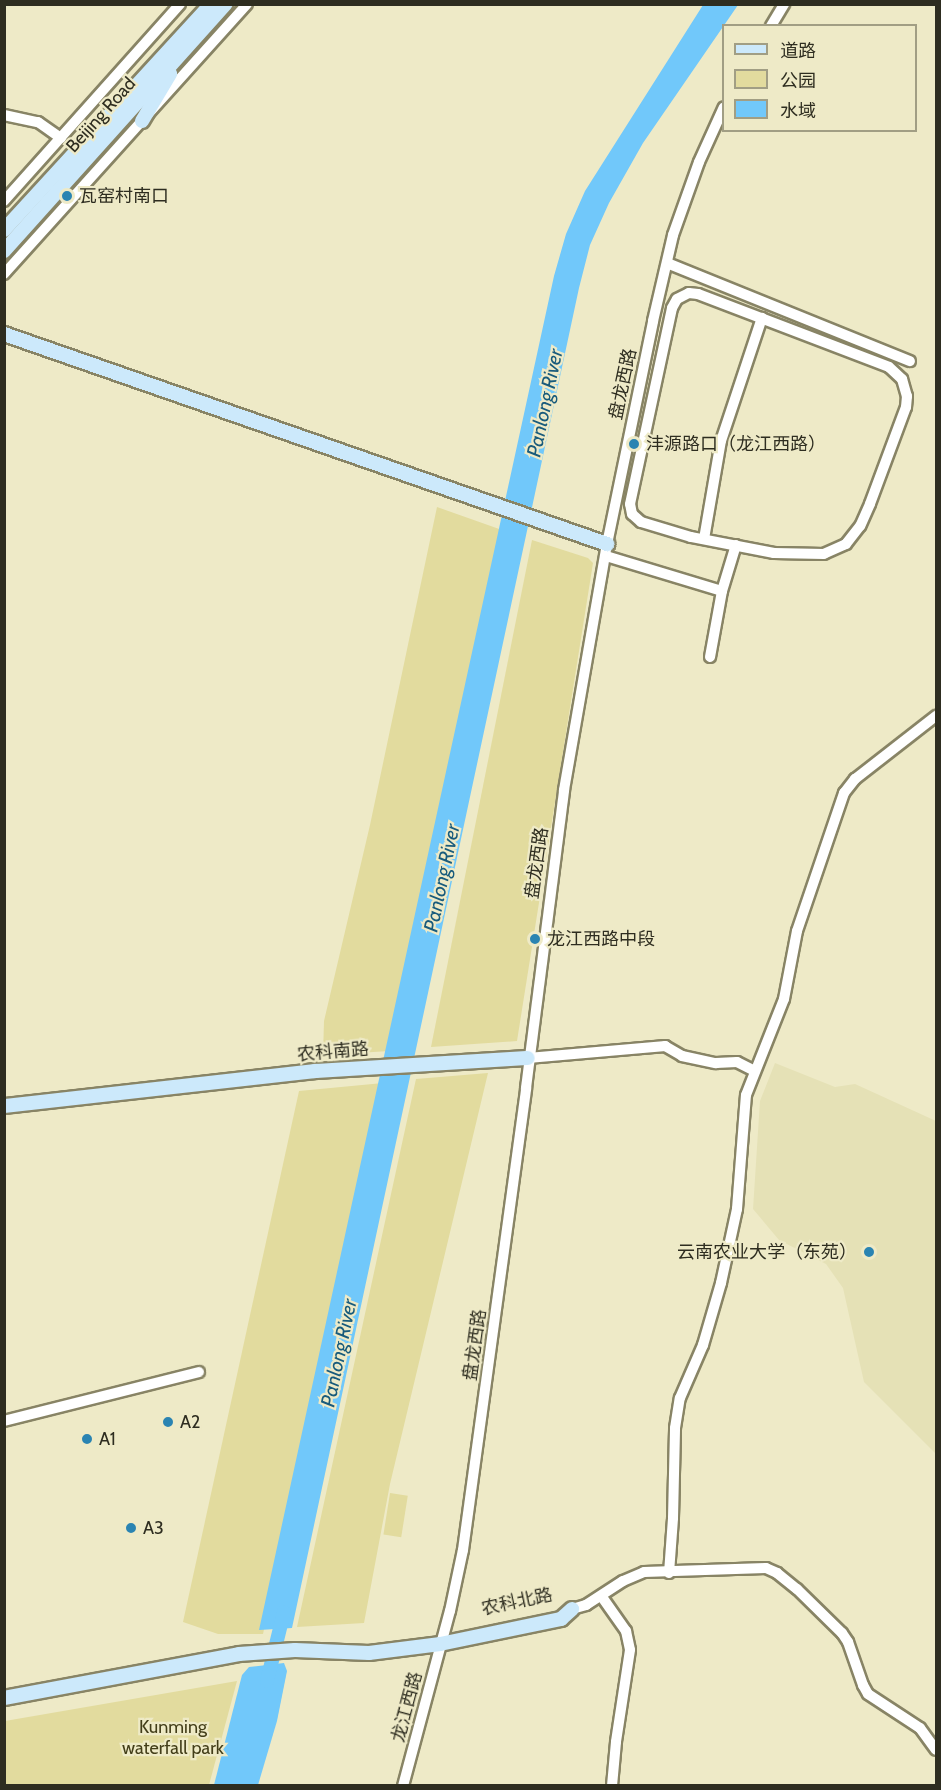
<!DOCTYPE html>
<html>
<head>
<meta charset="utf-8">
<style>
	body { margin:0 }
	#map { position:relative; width:941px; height:1790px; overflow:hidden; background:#eeeac7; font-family:Cabin,"Noto Sans SC",sans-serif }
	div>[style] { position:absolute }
	.built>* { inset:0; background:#e5e1b6 }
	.green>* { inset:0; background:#e2db9e; transform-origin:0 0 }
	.water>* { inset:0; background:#71c8fa }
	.river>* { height:14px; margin:-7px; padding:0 7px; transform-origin:7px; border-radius:7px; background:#71c8fa }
	.roads { filter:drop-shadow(2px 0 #888465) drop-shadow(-2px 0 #888465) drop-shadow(0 2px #888465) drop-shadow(0 -2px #888465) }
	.minor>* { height:10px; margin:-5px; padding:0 5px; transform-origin:5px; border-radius:5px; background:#fff }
	.major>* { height:14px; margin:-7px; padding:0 7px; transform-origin:7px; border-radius:7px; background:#cce9fb }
	.dots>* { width:16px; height:16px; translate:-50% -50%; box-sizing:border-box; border:3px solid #eeeac7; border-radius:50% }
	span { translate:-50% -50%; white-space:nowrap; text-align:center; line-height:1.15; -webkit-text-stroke:4.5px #eeeac7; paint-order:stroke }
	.street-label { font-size:18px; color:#2e2d20 }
	.poi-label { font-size:18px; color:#2e2d20 }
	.left { translate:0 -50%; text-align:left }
	.right { translate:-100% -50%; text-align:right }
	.park-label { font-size:18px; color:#433e19 }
	.water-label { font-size:20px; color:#185b7c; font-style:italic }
	.frame { position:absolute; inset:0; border:6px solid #2e2d20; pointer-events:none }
	.legend { position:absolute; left:722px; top:24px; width:195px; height:108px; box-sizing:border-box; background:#eeeac7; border:2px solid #a19e84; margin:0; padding:8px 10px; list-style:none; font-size:18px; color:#2e2d20 }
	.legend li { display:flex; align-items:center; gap:12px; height:30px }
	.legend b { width:30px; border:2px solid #a19e84 }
</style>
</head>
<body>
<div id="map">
	<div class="built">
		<i style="clip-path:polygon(775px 1063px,835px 1087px,855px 1084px,936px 1121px,936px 1454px,864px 1382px,843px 1288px,826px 1264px,779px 1240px,753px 1209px,760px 1101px)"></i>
	</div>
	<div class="green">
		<i style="clip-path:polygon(437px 507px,502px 530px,390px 1051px,323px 1055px,324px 1021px,370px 825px)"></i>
		<i style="clip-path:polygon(532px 540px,588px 558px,593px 563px,517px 1041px,431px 1047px)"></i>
		<i style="clip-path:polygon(488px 1073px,390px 1484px,364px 1623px,297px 1627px,416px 1079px)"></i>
		<i style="clip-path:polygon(383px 1083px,263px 1634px,218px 1634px,183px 1622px,299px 1091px)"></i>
		<i style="left:390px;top:1493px;width:18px;height:42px;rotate:9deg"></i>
		<i style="clip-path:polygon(237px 1681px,209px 1785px,5px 1785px,5px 1721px)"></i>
	</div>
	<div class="water">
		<i style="clip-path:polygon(703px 5px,738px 5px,643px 143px,609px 203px,590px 245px,579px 288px,292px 1628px,259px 1630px,554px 276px,566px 234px,585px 191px)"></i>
		<i style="clip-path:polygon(284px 1663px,287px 1671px,277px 1721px,258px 1785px,214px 1785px,242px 1675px,249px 1667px)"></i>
	</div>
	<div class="river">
		<i style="left:267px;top:1681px;width:71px;rotate:-76.2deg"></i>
	</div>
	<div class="roads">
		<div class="minor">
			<i style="left:771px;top:26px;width:26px;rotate:-59deg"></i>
			<i style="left:4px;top:115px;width:35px;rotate:12deg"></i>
			<i style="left:38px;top:122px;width:28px;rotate:35deg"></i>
			<i style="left:4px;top:201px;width:264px;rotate:-48.2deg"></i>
			<i style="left:667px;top:263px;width:262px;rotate:22deg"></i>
			<i style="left:4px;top:274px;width:363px;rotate:-48deg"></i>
			<i style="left:689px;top:293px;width:9px;rotate:6deg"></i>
			<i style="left:698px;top:294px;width:204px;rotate:20.9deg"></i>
			<i style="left:889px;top:367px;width:18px;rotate:43deg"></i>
			<i style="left:902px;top:379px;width:18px;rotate:74deg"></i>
			<i style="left:907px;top:396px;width:11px;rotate:95deg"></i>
			<i style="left:906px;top:407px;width:103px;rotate:110.4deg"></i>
			<i style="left:870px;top:504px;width:24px;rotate:114deg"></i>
			<i style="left:860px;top:526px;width:23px;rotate:128deg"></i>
			<i style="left:846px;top:544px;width:24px;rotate:156deg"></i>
			<i style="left:824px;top:554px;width:50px;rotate:-178.9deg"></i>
			<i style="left:774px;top:553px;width:85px;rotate:-169.1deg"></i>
			<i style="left:691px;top:537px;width:52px;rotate:-163.3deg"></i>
			<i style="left:641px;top:522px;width:12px;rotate:-138deg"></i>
			<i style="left:632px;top:514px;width:10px;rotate:-101deg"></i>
			<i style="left:630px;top:504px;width:200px;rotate:-77.9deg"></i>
			<i style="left:672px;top:308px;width:10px;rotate:-61deg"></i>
			<i style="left:677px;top:299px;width:13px;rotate:-27deg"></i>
			<i style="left:704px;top:539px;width:99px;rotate:-80.2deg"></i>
			<i style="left:721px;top:441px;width:130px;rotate:-71.6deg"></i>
			<i style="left:606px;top:556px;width:121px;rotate:16.8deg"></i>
			<i style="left:710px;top:657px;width:67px;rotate:-79.7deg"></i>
			<i style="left:722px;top:591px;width:48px;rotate:-73.1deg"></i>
			<i style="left:528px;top:1058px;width:138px;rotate:-5deg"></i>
			<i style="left:665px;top:1046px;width:20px;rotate:30deg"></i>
			<i style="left:682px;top:1056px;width:35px;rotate:12deg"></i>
			<i style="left:716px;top:1063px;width:21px;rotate:-3deg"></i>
			<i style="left:737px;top:1062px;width:20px;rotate:27deg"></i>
			<i style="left:4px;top:1421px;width:201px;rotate:-14.1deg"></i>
			<i style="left:669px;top:1573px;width:55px;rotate:-85.8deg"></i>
			<i style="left:673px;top:1518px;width:90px;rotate:-88.7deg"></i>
			<i style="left:675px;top:1428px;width:30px;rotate:-81deg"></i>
			<i style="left:680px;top:1398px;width:58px;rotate:-66.5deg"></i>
			<i style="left:703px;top:1345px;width:65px;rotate:-73.8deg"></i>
			<i style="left:721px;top:1283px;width:76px;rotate:-77.8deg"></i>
			<i style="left:737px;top:1209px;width:114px;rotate:-85.5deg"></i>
			<i style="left:746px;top:1095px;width:103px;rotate:-68.4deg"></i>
			<i style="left:784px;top:999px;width:69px;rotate:-79.2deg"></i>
			<i style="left:797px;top:931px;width:146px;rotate:-71.2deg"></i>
			<i style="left:844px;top:793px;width:18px;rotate:-52deg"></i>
			<i style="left:855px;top:779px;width:103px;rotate:-37.9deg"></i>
			<i style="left:602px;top:1597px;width:42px;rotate:54.8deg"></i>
			<i style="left:626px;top:1631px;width:19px;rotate:78deg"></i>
			<i style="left:630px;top:1650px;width:93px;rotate:98.7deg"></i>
			<i style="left:616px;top:1742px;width:44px;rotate:95.2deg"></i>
			<i style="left:572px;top:1609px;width:15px;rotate:-16deg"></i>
			<i style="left:586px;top:1605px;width:44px;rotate:-33deg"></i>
			<i style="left:623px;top:1581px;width:23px;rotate:-23deg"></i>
			<i style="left:644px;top:1572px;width:122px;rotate:-1.9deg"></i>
			<i style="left:766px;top:1568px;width:12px;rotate:24deg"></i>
			<i style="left:777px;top:1573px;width:26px;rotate:39deg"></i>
			<i style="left:797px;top:1589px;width:63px;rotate:44.4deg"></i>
			<i style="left:842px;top:1633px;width:11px;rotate:56deg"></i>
			<i style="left:848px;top:1642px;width:46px;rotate:70.8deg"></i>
			<i style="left:863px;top:1685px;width:10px;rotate:61deg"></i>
			<i style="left:868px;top:1694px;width:62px;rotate:33.2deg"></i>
			<i style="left:920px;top:1728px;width:27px;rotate:54deg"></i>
			<i style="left:403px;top:1786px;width:181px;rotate:-75deg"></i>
			<i style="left:450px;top:1611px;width:62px;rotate:-78deg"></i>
			<i style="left:463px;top:1550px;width:466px;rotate:-82.2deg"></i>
			<i style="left:526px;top:1088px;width:300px;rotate:-82.7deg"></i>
			<i style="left:564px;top:790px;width:250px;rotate:-80.1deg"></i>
			<i style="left:607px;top:544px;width:228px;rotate:-78.3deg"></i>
			<i style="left:653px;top:321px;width:88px;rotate:-76.9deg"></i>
			<i style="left:673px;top:235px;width:77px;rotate:-70.4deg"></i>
			<i style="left:699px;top:162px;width:60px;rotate:-65.6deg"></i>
		</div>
		<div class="major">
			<i style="left:142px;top:121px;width:55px;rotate:-59.2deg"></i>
			<i style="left:4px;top:230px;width:306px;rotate:-47.5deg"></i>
			<i style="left:4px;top:251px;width:332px;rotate:-48.1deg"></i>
			<i style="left:4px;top:334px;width:639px;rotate:19.2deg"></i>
			<i style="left:4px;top:1106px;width:313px;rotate:-6.4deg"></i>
			<i style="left:315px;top:1071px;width:213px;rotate:-3.5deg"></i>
			<i style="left:4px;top:1698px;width:239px;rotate:-10.6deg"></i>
			<i style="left:239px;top:1654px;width:56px;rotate:-4.1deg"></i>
			<i style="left:295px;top:1650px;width:74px;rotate:2.3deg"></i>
			<i style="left:369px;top:1653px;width:72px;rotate:-7.2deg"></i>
			<i style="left:440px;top:1644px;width:124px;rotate:-11.7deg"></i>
			<i style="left:561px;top:1619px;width:15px;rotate:-42deg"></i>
		</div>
	</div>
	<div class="dots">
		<i style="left:67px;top:196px;background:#2a84b2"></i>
		<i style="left:634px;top:444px;background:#2a84b2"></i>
		<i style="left:535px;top:939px;background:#2a84b2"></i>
		<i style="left:869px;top:1252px;background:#2a84b2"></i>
		<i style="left:168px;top:1422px;background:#2a84b2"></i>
		<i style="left:87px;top:1439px;background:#2a84b2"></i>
		<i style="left:131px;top:1528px;background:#2a84b2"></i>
	</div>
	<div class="street-label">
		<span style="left:101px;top:115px;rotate:-48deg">Beijing Road</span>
		<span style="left:623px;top:384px;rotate:-78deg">盘龙西路</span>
		<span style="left:537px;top:863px;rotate:-82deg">盘龙西路</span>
		<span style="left:333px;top:1052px;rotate:-5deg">农科南路</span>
		<span style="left:475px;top:1345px;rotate:-82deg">盘龙西路</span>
		<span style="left:517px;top:1602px;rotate:-12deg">农科北路</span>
		<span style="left:407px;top:1707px;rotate:-75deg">龙江西路</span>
	</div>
	<div class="poi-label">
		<span class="left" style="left:79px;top:196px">瓦窑村南口</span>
		<span class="left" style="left:646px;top:444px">沣源路口（龙江西路）</span>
		<span class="left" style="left:547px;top:939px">龙江西路中段</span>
		<span class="right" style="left:857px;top:1252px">云南农业大学（东苑）</span>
		<span class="left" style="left:180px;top:1422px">A2</span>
		<span class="left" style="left:99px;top:1439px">A1</span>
		<span class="left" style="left:143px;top:1528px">A3</span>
	</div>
	<div class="park-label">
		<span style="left:173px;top:1738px">Kunming<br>waterfall park</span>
	</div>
	<div class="water-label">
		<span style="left:545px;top:403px;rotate:-78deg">Panlong River</span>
		<span style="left:442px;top:878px;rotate:-78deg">Panlong River</span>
		<span style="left:339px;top:1353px;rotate:-78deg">Panlong River</span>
	</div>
	<div class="frame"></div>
	<ul class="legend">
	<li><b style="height:8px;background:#cce9fb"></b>道路</li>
	<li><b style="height:16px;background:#e2db9e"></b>公园</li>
	<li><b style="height:16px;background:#71c8fa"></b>水域</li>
	</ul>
</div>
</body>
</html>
